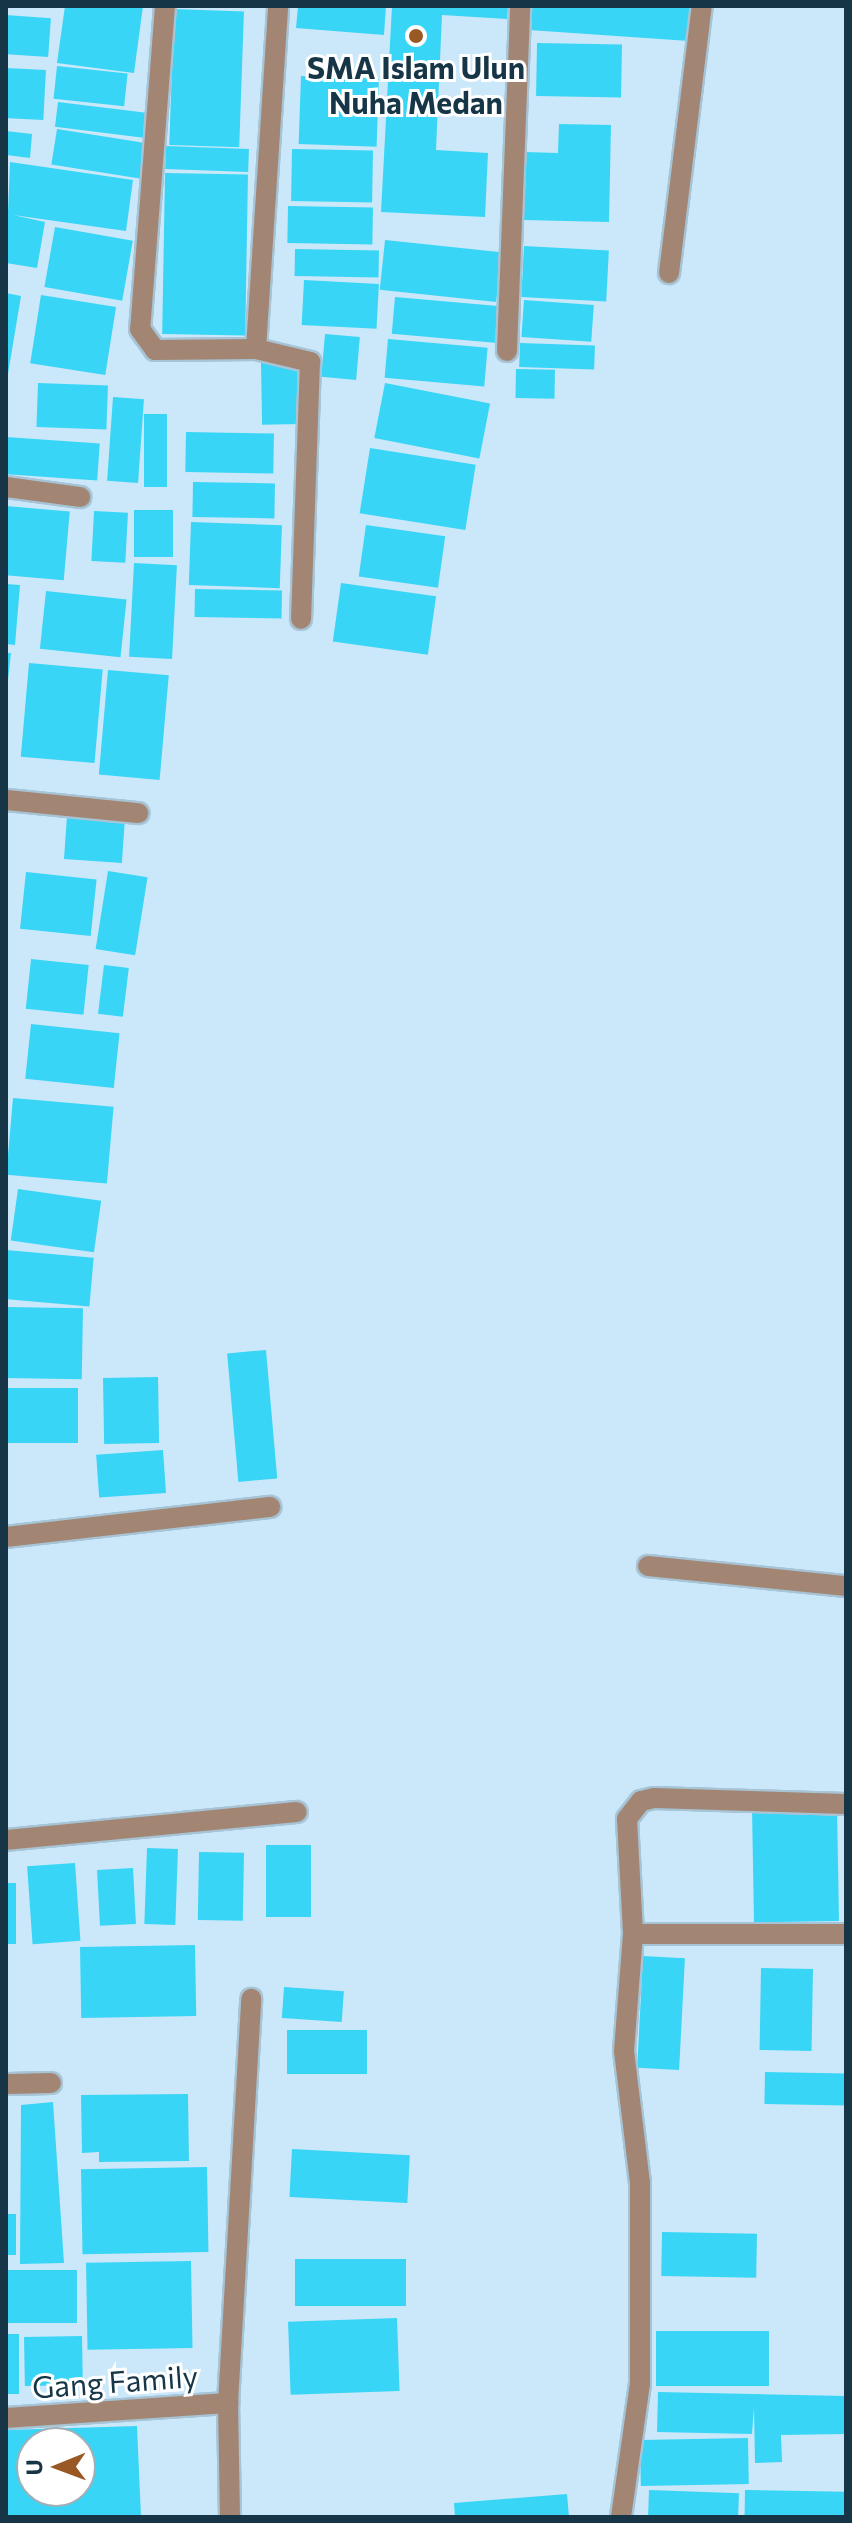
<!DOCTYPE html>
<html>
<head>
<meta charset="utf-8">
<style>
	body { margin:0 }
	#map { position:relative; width:852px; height:2523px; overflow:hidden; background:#cbe8fa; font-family:Commissioner,sans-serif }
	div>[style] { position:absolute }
	.building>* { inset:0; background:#39d5f6; transform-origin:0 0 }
	.roads { filter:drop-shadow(2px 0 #a7c4d6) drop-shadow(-2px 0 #a7c4d6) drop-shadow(0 2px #a7c4d6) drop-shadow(0 -2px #a7c4d6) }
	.minor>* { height:20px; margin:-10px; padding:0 10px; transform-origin:10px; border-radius:10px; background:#a28673 }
	.dots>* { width:22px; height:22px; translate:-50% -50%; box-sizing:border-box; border:4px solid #fff; border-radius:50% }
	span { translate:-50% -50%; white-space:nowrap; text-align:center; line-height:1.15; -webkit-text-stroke:6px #fff; paint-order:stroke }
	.poi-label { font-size:30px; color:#163647; font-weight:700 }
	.street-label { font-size:30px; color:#163647 }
	.frame { position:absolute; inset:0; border:8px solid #163647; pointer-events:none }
	.north { position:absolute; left:16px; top:2427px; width:80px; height:80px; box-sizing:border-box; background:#fff; border:2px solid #a2afb5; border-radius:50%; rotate:269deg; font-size:22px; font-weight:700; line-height:32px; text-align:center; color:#163647 }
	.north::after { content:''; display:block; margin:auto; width:28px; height:36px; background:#995824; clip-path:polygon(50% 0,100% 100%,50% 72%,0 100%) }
</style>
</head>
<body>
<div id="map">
	<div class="building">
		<i style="clip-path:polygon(65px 6px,143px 6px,134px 73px,57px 63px)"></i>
		<i style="clip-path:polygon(298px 6px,386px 6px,384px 35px,296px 28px)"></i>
		<i style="clip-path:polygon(392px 6px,508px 6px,507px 19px,442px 15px,436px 150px,488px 153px,485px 217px,381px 212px)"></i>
		<i style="clip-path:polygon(531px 6px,691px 6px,689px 41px,529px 30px)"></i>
		<i style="left:174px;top:9px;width:70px;height:136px;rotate:2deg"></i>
		<i style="left:6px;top:15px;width:45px;height:39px;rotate:4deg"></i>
		<i style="left:537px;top:43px;width:85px;height:53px;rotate:1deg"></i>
		<i style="left:57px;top:66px;width:71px;height:33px;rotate:6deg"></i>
		<i style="left:6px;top:68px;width:40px;height:50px;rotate:3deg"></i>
		<i style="left:301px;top:76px;width:78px;height:68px;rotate:2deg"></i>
		<i style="left:58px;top:102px;width:97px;height:25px;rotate:7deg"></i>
		<i style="clip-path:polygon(559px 124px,611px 125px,609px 222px,523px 220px,524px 152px,558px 153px)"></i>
		<i style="left:57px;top:129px;width:91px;height:36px;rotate:9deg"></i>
		<i style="clip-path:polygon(6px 131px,32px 134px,30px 158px,6px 155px)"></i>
		<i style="left:166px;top:146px;width:83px;height:23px;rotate:2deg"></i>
		<i style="left:292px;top:149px;width:81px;height:52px;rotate:1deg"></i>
		<i style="clip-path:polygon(10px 162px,133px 180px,126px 231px,13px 215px,45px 222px,37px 268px,6px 263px)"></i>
		<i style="left:165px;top:173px;width:83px;height:161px;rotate:1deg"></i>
		<i style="left:288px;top:206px;width:85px;height:37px;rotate:1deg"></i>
		<i style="left:55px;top:227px;width:79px;height:61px;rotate:10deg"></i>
		<i style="left:385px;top:240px;width:117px;height:50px;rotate:6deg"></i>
		<i style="left:524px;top:246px;width:85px;height:51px;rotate:3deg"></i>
		<i style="left:295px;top:249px;width:84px;height:27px;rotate:1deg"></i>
		<i style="left:304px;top:280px;width:75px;height:45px;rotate:3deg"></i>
		<i style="clip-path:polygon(6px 293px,21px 296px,8px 374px,6px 374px)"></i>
		<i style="left:41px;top:295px;width:76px;height:69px;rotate:9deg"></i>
		<i style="left:395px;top:297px;width:109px;height:37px;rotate:5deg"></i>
		<i style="left:524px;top:300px;width:70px;height:37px;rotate:4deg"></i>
		<i style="left:325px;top:334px;width:35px;height:43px;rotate:5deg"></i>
		<i style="left:388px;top:339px;width:100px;height:39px;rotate:5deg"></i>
		<i style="left:520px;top:343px;width:75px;height:24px;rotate:2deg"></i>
		<i style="left:300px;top:362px;width:62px;height:39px;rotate:89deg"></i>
		<i style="left:516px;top:369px;width:39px;height:29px;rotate:1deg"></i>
		<i style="left:38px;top:383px;width:70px;height:44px;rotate:2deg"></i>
		<i style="left:385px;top:383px;width:107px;height:56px;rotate:11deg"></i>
		<i style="left:113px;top:397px;width:31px;height:84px;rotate:4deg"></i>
		<i style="left:144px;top:414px;width:23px;height:73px"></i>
		<i style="left:186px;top:432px;width:88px;height:40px;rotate:1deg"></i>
		<i style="left:6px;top:437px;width:94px;height:37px;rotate:4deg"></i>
		<i style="left:370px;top:448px;width:107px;height:66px;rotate:9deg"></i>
		<i style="left:193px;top:482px;width:82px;height:35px;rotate:1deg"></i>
		<i style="left:6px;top:506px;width:64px;height:69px;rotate:5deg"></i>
		<i style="left:134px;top:510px;width:39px;height:47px"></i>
		<i style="left:94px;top:511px;width:34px;height:50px;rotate:3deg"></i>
		<i style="left:191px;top:522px;width:91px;height:63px;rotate:2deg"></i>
		<i style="left:366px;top:525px;width:80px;height:52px;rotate:8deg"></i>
		<i style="left:134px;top:563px;width:43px;height:94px;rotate:3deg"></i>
		<i style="left:341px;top:583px;width:96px;height:59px;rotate:8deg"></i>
		<i style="clip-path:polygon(6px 584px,20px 585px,15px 645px,6px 644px)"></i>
		<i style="left:195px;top:589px;width:87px;height:28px;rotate:1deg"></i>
		<i style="left:46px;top:591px;width:81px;height:58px;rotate:6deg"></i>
		<i style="clip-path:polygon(6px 653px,11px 653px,8px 680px,6px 680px)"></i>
		<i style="left:29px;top:663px;width:74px;height:94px;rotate:5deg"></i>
		<i style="left:108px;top:670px;width:61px;height:105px;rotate:5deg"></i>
		<i style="left:67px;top:816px;width:58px;height:43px;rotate:4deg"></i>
		<i style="left:108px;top:871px;width:40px;height:79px;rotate:9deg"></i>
		<i style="left:26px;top:872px;width:71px;height:57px;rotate:6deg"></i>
		<i style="left:31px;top:959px;width:58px;height:50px;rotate:6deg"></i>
		<i style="left:104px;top:965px;width:25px;height:49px;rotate:7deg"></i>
		<i style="left:31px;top:1024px;width:89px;height:55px;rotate:6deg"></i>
		<i style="left:13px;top:1098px;width:101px;height:77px;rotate:5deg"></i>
		<i style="left:18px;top:1189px;width:84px;height:52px;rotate:8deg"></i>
		<i style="left:6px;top:1250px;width:88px;height:49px;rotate:5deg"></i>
		<i style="left:6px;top:1307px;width:77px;height:71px;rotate:1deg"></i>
		<i style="left:266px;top:1350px;width:129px;height:39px;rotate:85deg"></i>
		<i style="left:158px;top:1377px;width:66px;height:55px;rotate:89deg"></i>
		<i style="left:6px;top:1388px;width:72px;height:55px"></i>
		<i style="left:163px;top:1450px;width:43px;height:67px;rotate:86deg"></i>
		<i style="left:837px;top:1807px;width:114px;height:85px;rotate:89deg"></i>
		<i style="left:266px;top:1845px;width:45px;height:72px"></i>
		<i style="left:147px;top:1848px;width:31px;height:76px;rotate:2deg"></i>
		<i style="left:199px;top:1852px;width:45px;height:68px;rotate:1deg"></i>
		<i style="left:75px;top:1863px;width:78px;height:48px;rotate:86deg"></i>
		<i style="left:133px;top:1868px;width:56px;height:36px;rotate:87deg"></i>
		<i style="left:6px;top:1883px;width:10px;height:61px"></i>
		<i style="left:195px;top:1945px;width:71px;height:115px;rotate:89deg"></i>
		<i style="left:643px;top:1956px;width:42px;height:112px;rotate:3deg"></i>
		<i style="left:761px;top:1968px;width:52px;height:82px;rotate:1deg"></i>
		<i style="left:284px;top:1987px;width:60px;height:31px;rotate:4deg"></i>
		<i style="left:287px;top:2030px;width:80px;height:44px"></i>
		<i style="left:765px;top:2072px;width:81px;height:32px;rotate:1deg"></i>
		<i style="clip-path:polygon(188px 2094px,189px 2161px,99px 2162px,99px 2152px,82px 2153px,81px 2095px)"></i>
		<i style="clip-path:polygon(53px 2102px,64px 2263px,20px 2264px,21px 2105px)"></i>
		<i style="left:292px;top:2149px;width:118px;height:48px;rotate:3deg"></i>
		<i style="left:207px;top:2167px;width:85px;height:126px;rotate:89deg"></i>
		<i style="left:6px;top:2214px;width:10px;height:41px"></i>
		<i style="left:662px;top:2232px;width:95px;height:44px;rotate:1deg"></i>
		<i style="left:295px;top:2259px;width:111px;height:47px"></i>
		<i style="left:191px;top:2261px;width:87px;height:105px;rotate:89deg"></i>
		<i style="left:77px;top:2270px;width:53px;height:71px;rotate:90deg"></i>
		<i style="left:397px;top:2318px;width:73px;height:109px;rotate:88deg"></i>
		<i style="left:656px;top:2331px;width:113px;height:55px"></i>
		<i style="left:6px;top:2334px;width:13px;height:60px"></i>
		<i style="left:82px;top:2336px;width:49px;height:58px;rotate:89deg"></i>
		<i style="clip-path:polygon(658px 2392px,846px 2396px,846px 2434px,781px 2435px,782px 2462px,755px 2463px,754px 2408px,752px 2434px,657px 2432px)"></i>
		<i style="clip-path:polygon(evenodd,137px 2426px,141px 2517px,6px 2517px,6px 2430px,137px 2426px,32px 2443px,80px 2443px,80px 2491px,32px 2491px,32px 2443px)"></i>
		<i style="left:748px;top:2438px;width:46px;height:108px;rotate:89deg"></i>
		<i style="left:649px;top:2490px;width:90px;height:27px;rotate:2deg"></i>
		<i style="left:745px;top:2490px;width:101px;height:27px;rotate:1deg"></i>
		<i style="clip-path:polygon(567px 2494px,569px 2517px,455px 2517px,454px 2503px)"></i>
	</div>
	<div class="roads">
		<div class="minor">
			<i style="left:165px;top:6px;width:324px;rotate:94.4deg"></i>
			<i style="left:140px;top:329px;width:26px;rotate:54deg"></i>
			<i style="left:155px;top:350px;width:101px;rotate:-0.6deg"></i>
			<i style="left:256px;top:349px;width:56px;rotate:13.5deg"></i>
			<i style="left:310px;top:362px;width:257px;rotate:92deg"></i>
			<i style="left:669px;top:273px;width:269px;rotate:-83deg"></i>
			<i style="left:256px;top:349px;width:344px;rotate:-86.3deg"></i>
			<i style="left:507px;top:351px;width:345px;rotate:-87.8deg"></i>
			<i style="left:6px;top:487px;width:75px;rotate:7.7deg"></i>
			<i style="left:7px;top:800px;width:132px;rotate:5.7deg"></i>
			<i style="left:6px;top:1537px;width:266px;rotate:-6.5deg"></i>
			<i style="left:648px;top:1566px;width:199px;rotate:5.8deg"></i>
			<i style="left:846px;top:1804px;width:192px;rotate:-178.2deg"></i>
			<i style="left:654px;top:1798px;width:13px;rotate:167deg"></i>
			<i style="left:641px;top:1801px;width:23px;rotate:128deg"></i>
			<i style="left:627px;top:1819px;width:115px;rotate:87deg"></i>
			<i style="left:633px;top:1934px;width:213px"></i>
			<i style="left:6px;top:1840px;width:292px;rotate:-5.5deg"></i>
			<i style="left:6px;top:2084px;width:45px;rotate:-1.3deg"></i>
			<i style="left:6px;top:2418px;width:223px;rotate:-3.9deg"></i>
			<i style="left:230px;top:2517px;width:114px;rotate:-91deg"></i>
			<i style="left:228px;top:2403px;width:405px;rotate:-86.7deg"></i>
			<i style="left:621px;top:2517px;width:134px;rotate:-81.9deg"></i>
			<i style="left:640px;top:2384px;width:201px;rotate:-90deg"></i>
			<i style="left:640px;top:2183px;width:133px;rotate:-96.9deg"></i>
			<i style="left:624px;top:2051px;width:117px;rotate:-85.6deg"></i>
		</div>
	</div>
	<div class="dots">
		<i style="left:416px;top:36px;background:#995824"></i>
	</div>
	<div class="poi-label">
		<span style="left:416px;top:84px">SMA Islam Ulun<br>Nuha Medan</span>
	</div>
	<div class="street-label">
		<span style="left:115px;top:2381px;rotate:-4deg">Gang Family</span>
	</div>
	<div class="frame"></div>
	<div class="north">U</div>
</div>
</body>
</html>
